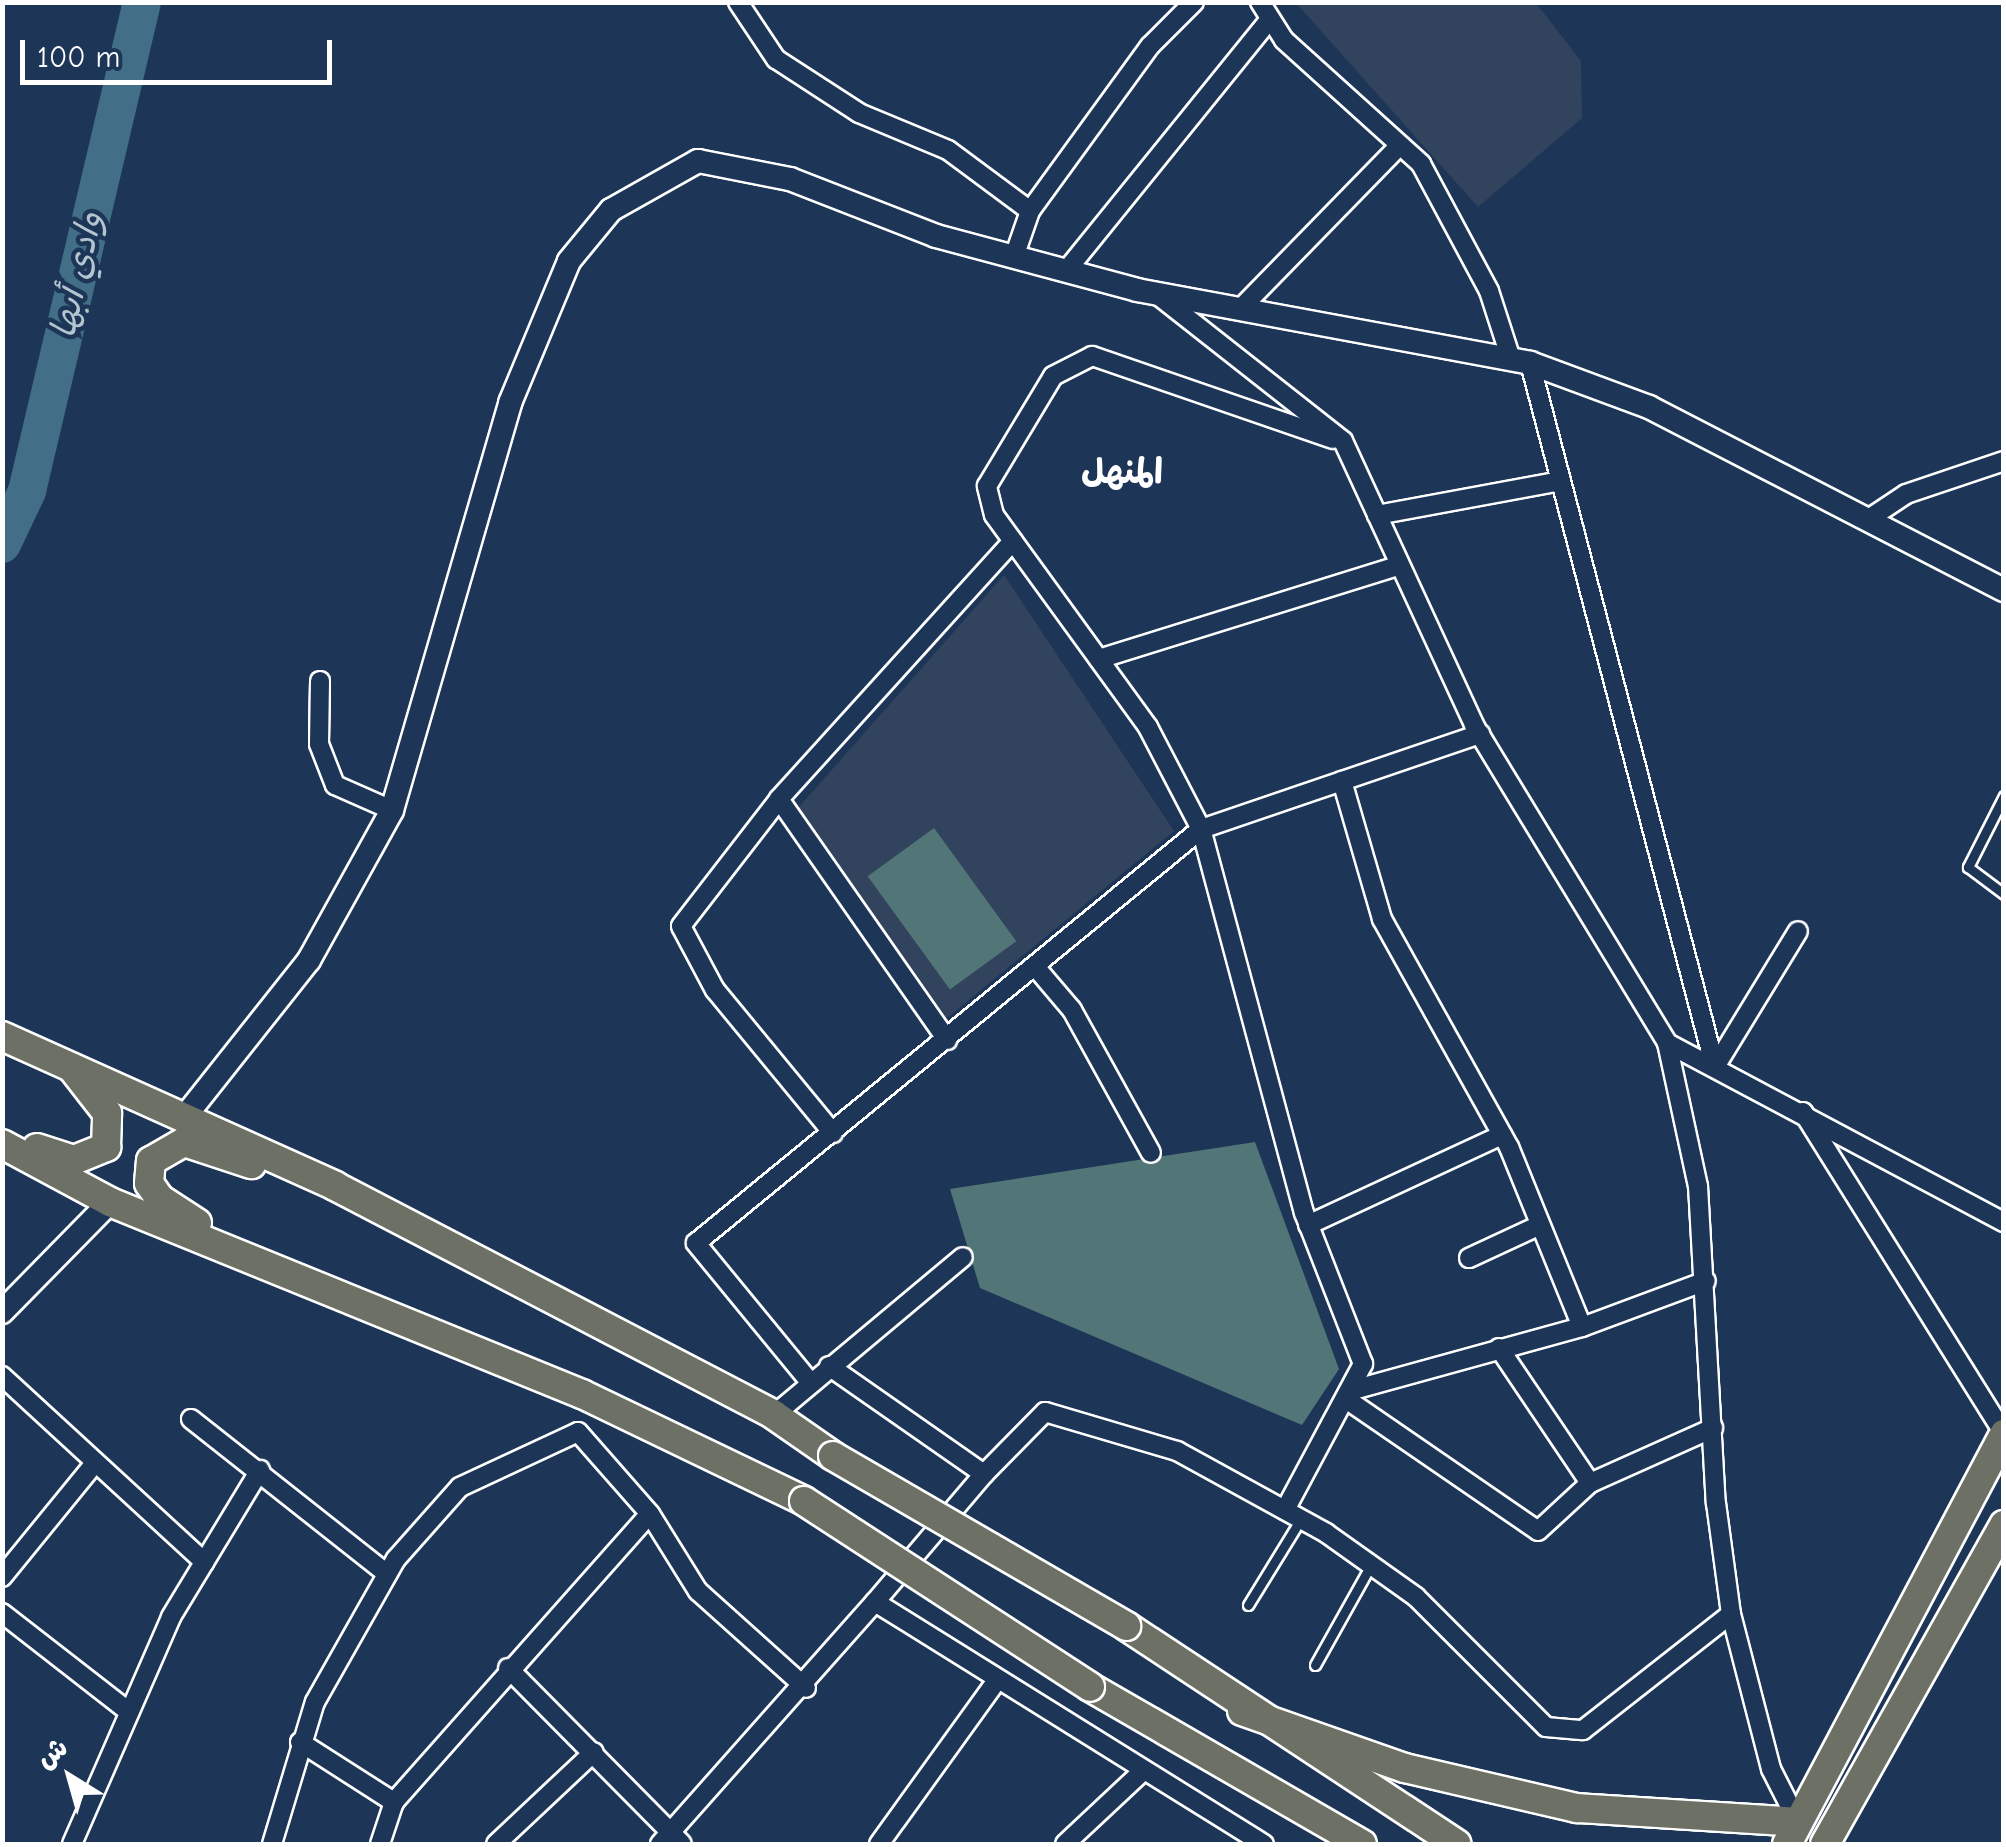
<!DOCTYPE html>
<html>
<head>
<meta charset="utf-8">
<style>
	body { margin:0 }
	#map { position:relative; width:2006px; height:1847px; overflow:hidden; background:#1d3557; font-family:"Comic Neue","Playpen Sans Arabic",sans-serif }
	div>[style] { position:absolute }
	.built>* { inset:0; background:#31435d }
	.green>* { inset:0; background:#527678; transform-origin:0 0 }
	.river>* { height:38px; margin:-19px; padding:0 19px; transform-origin:19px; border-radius:19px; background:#426e87 }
	.roads { filter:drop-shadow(2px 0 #fff) drop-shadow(-2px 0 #fff) drop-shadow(0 2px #fff) drop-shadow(0 -2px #fff) }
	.service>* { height:9px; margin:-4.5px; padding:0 4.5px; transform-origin:4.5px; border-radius:4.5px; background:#1d3557 }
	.minor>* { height:18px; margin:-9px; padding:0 9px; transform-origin:9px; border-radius:9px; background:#1d3557 }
	.tertiary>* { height:22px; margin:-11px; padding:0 11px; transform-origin:11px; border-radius:11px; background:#1d3557 }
	.primary>* { height:28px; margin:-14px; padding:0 14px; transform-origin:14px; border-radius:14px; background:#6c7065 }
	.bridges { filter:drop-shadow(2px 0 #fff) drop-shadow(-2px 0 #fff) drop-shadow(0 2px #fff) drop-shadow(0 -2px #fff) }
	.primary-bridge>* { height:28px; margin:-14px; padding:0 14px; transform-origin:14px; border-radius:14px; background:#6c7065 }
	span { translate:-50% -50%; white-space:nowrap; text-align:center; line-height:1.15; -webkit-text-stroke:9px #1d3557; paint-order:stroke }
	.water-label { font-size:35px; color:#b3c5cf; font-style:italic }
	.neighbourhood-label { font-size:35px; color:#fff; font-weight:700 }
	.frame { position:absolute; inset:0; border:5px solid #fff; pointer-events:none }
	.north { position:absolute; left:20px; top:1727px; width:100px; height:100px; -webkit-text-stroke:8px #1d3557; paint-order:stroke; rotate:323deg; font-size:28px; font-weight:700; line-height:40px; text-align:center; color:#fff }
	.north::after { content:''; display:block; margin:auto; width:35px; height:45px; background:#fff; clip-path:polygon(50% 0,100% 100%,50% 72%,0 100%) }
	.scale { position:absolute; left:20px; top:40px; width:312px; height:45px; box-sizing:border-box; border:5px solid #fff; border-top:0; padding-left:12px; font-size:30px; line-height:35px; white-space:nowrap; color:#fff; -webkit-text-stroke:8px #1d3557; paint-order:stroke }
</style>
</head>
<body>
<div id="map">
	<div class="built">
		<i style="clip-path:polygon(1296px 3px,1536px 3px,1581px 61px,1582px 118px,1478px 207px)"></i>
		<i style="clip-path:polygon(1004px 575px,1174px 831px,947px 1018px,798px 808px)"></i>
	</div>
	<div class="green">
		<i style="left:934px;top:828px;width:140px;height:82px;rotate:54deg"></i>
		<i style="clip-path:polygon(1255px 1142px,1339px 1369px,1302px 1425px,980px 1288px,950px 1189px)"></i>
	</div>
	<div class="river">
		<i style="left:2px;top:544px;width:59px;rotate:-64.7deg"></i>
		<i style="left:27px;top:491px;width:502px;rotate:-76.77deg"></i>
	</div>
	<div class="roads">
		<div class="service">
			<i style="left:2004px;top:796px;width:80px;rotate:116.9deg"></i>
			<i style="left:1968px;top:867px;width:45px;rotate:36.9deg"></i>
			<i style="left:1248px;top:1605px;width:101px;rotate:-58.4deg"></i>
			<i style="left:1315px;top:1665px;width:115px;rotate:-60.8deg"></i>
		</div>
		<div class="minor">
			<i style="left:738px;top:2px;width:69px;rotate:56.3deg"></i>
			<i style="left:776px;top:59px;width:99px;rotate:33deg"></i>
			<i style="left:859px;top:113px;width:96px;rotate:22.6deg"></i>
			<i style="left:948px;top:150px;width:102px;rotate:36.6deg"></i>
			<i style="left:1260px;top:2px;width:45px;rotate:57.7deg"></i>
			<i style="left:1284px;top:40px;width:185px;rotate:42.1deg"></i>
			<i style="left:1421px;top:164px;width:144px;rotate:61.8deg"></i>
			<i style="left:1489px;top:291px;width:71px;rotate:72.1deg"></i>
			<i style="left:1014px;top:257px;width:49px;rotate:-70.8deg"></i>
			<i style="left:1030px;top:211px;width:204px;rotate:-54deg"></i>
			<i style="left:1150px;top:46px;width:62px;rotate:-45deg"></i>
			<i style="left:1066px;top:271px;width:324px;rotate:-51deg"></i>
			<i style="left:1159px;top:296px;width:234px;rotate:38.2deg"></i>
			<i style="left:1343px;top:441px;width:313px;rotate:65.2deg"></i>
			<i style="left:1474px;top:725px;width:372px;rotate:58.7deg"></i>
			<i style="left:1667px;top:1043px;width:146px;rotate:77.8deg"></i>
			<i style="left:1698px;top:1186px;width:318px;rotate:86.8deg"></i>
			<i style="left:1716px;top:1503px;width:112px;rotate:82.3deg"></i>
			<i style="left:1731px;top:1614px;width:160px;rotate:75.5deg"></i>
			<i style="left:1771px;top:1769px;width:59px;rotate:63deg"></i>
			<i style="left:1240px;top:309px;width:229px;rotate:-45.7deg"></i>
			<i style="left:1530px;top:363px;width:728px;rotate:75.28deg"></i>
			<i style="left:1377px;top:515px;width:187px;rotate:-10.5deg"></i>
			<i style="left:1867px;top:520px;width:47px;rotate:-33.7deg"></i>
			<i style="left:1906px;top:494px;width:103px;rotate:-18.6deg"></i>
			<i style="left:1099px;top:659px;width:315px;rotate:-17.3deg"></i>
			<i style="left:320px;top:681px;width:63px;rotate:90.9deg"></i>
			<i style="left:319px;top:744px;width:44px;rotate:68.7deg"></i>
			<i style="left:335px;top:785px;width:62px;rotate:23.7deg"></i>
			<i style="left:1342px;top:781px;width:144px;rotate:73.8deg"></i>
			<i style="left:1382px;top:919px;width:261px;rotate:60.9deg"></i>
			<i style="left:1509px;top:1147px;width:194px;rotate:67.9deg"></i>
			<i style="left:779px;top:799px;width:294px;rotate:55.1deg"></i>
			<i style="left:1038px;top:970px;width:52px;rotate:49.6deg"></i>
			<i style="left:1072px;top:1010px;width:163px;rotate:61.1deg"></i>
			<i style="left:1667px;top:1043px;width:382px;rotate:28deg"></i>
			<i style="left:1715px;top:1067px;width:159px;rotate:-58.6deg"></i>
			<i style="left:1803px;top:1112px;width:380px;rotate:58deg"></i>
			<i style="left:833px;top:1133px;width:185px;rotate:-129.5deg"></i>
			<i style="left:715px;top:990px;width:72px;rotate:-118deg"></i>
			<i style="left:681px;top:926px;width:160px;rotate:-52.3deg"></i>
			<i style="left:779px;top:799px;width:348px;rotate:-47.8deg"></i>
			<i style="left:1308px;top:1225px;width:214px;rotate:-24.9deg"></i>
			<i style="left:1469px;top:1258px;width:76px;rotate:-24.9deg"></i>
			<i style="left:1499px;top:1348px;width:163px;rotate:56deg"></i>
			<i style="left:829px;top:1366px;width:189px;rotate:34.9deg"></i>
			<i style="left:984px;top:1474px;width:87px;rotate:-45.5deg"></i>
			<i style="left:1045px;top:1412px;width:138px;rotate:16.5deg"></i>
			<i style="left:1177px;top:1451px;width:170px;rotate:28.8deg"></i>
			<i style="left:1326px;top:1533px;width:110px;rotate:35.4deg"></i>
			<i style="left:1416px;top:1597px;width:184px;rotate:45deg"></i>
			<i style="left:1546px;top:1727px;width:37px;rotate:5deg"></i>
			<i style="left:1583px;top:1730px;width:188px;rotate:-38.1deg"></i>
			<i style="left:2px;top:1376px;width:275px;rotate:42.6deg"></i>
			<i style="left:810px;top:1382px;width:180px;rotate:-129.4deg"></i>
			<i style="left:696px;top:1243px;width:653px;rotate:-39.34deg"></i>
			<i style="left:1201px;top:829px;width:295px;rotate:-18.8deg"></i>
			<i style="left:1353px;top:1390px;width:238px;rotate:-15.4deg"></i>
			<i style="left:1582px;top:1327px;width:132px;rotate:-20.4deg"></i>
			<i style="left:1349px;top:1401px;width:229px;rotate:34.5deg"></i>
			<i style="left:1538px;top:1531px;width:71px;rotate:-42.7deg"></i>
			<i style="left:1590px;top:1483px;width:135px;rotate:-24.1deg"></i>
			<i style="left:774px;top:1415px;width:246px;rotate:-39.9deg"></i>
			<i style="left:191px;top:1419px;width:250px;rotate:38.3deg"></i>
			<i style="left:1285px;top:1510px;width:166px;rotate:-61.9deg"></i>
			<i style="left:1363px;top:1364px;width:162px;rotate:-111.3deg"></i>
			<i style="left:1304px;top:1213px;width:398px;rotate:-105deg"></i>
			<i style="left:1201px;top:829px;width:115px;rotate:-117.5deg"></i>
			<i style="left:1148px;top:727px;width:262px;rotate:-126deg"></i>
			<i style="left:994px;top:515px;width:30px;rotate:-104deg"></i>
			<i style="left:987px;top:486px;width:128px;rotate:-59deg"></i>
			<i style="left:1053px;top:376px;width:44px;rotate:-27.1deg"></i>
			<i style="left:1092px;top:356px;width:255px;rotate:19deg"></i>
			<i style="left:2px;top:1577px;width:146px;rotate:-50.8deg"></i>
			<i style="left:875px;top:1602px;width:168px;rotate:-49.6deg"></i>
			<i style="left:2px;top:1613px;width:161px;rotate:37.9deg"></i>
			<i style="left:508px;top:1668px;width:247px;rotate:45.3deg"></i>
			<i style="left:300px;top:1742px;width:112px;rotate:32.6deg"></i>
			<i style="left:72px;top:1844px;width:248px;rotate:-66.4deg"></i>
			<i style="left:171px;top:1617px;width:172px;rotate:-58.8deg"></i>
			<i style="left:272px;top:1844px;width:148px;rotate:-73.2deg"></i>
			<i style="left:315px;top:1702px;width:164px;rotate:-60.5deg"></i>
			<i style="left:396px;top:1559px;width:96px;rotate:-48.4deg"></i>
			<i style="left:460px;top:1487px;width:130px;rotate:-25deg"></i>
			<i style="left:578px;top:1432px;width:109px;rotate:48.7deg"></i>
			<i style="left:650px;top:1514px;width:91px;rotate:58.1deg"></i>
			<i style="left:698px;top:1591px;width:145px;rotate:41.9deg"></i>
			<i style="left:380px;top:1844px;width:44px;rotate:-71.6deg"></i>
			<i style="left:394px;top:1802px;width:385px;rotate:-48.4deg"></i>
			<i style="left:496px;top:1844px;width:134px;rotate:-43.2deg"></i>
			<i style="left:660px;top:1844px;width:324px;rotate:-48.4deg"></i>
			<i style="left:875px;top:1602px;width:458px;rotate:31.9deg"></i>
			<i style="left:879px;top:1844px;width:203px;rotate:-54.2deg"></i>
			<i style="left:1065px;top:1844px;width:104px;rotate:-43.1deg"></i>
		</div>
		<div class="tertiary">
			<i style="left:187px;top:1114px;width:196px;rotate:-51.6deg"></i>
			<i style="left:309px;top:960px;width:171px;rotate:-61deg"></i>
			<i style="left:392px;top:810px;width:424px;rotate:-73.8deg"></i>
			<i style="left:510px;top:403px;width:154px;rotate:-67.4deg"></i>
			<i style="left:569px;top:261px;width:66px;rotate:-50.5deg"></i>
			<i style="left:611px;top:210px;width:100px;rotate:-29.4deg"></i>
			<i style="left:698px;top:161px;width:94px;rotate:11.1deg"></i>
			<i style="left:790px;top:179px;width:157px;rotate:21.3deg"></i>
			<i style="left:936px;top:236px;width:208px;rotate:15deg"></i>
			<i style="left:1137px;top:290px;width:400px;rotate:10.5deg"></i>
			<i style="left:1530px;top:363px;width:127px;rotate:20.3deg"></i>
			<i style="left:1649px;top:407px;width:399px;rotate:27.3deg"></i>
			<i style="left:2px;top:1312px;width:154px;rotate:-45.5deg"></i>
		</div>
		<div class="primary">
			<i style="left:2px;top:1036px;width:365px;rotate:24.2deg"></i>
			<i style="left:335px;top:1186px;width:495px;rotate:27.5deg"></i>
			<i style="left:774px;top:1415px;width:72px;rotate:34.8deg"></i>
			<i style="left:2px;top:1144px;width:123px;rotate:28.2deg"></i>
			<i style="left:110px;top:1202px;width:510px;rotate:22.14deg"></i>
			<i style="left:582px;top:1394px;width:246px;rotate:25.7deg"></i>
			<i style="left:37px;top:1148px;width:39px;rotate:18deg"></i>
			<i style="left:74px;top:1160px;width:35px;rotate:-22deg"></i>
			<i style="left:106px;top:1147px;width:34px;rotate:-88deg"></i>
			<i style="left:107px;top:1113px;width:57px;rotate:-127.9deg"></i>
			<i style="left:197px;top:1223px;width:44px;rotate:-147deg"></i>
			<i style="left:160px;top:1199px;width:19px;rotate:-125deg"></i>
			<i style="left:149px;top:1183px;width:22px;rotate:-85deg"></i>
			<i style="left:151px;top:1161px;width:38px;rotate:-30deg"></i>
			<i style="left:184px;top:1142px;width:71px;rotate:18.2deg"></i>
			<i style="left:1126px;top:1626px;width:396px;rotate:33.4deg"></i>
			<i style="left:1090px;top:1687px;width:314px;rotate:30deg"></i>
			<i style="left:1242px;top:1711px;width:173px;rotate:19.3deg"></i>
			<i style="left:1405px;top:1768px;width:177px;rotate:13.1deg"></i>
			<i style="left:1577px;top:1808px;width:221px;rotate:3.6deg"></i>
			<i style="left:1787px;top:1844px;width:464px;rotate:-62.1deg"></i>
			<i style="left:1825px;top:1844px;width:366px;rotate:-60.7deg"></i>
		</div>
	</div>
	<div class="bridges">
		<div class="primary-bridge">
			<i style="left:833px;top:1456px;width:339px;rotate:30.1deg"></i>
			<i style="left:804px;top:1501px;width:341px;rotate:33deg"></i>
		</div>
	</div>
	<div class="water-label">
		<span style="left:77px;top:275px;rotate:-77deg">وادي أبها</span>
	</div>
	<div class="neighbourhood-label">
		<span style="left:1122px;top:472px">المنهل</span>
	</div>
	<div class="frame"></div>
	<div class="north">ش</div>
	<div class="scale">100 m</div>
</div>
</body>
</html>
